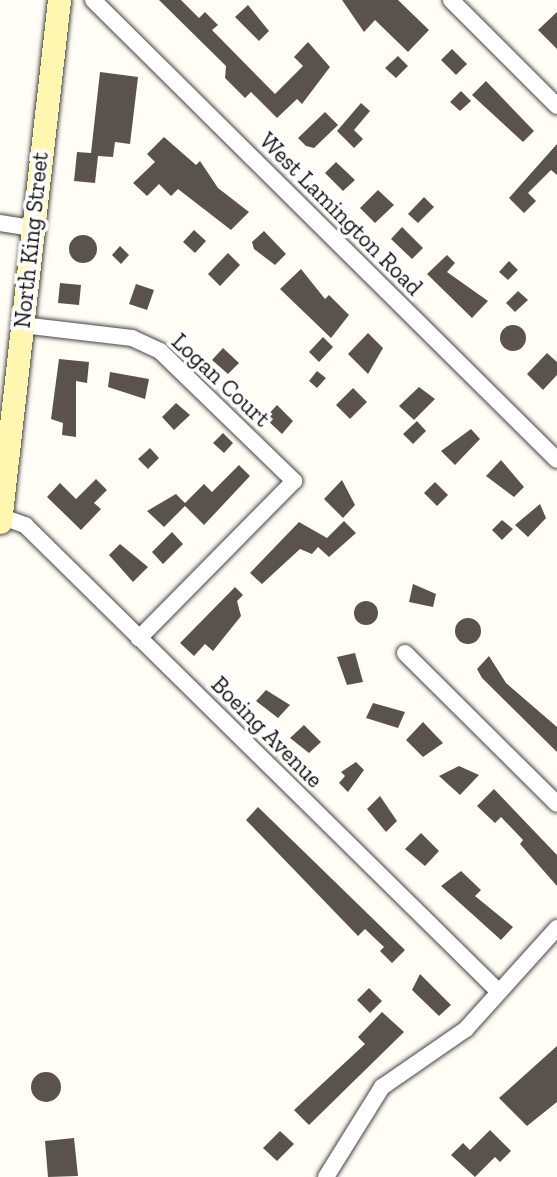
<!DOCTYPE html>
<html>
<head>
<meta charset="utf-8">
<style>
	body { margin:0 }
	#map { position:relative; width:557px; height:1177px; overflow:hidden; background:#fffdf5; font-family:"Zilla Slab",serif }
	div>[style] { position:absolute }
	.building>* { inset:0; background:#5a524d }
	.round { border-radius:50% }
	.roads { filter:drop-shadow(0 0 2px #444) drop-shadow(0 0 2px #444) }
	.minor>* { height:16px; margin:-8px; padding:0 8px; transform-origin:8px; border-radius:8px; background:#fff }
	.secondary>* { height:23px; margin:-11.5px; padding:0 11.5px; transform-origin:11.5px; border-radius:11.5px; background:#fff6b0 }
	span { translate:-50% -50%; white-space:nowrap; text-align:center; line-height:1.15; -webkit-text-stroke:7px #fff; paint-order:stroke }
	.street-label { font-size:23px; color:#111 }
</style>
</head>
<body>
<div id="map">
	<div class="building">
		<i style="clip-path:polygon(159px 0,181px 0,199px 18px,205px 12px,218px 25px,212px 30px,275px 94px,303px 66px,294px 57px,308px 42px,330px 67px,302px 104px,297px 99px,277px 118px,251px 92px,245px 98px,225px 78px,226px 66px)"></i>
		<i style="clip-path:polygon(342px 0,398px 0,429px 30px,408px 52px,375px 20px,364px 32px)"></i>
		<i style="clip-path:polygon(248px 5px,269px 31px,259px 41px,235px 17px)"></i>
		<i style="clip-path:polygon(557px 12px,557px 49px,538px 30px)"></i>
		<i style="clip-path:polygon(452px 49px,467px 64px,456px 75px,441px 60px)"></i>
		<i style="clip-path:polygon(398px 56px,408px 66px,396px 78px,385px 68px)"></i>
		<i style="clip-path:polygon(100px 72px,138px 77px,130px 144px,115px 142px,113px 157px,98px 156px,95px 183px,74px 181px,77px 152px,91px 153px)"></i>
		<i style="clip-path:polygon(486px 81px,534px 131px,523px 142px,472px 95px)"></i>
		<i style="clip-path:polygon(461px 91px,471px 101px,460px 111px,450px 102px)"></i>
		<i style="clip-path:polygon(361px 103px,370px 111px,354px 130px,363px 139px,354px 148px,337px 131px)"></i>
		<i style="clip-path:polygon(325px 112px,338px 125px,314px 148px,306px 146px,298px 138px)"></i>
		<i style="clip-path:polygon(164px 137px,196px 165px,200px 161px,218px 188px,249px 212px,231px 230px,178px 189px,171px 196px,159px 184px,147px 196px,133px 183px,155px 162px,147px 154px)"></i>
		<i style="clip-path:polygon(557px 144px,557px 175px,551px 170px,528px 193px,536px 201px,524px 213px,509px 198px)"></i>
		<i style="clip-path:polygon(336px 162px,355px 180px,343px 191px,325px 173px)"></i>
		<i style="clip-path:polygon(378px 190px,394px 205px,375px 223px,360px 208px)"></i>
		<i style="clip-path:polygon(424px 197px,434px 207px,418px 223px,408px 214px)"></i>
		<i style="clip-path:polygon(402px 227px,423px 248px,412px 259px,391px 239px)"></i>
		<i style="clip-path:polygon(194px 230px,206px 241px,195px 253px,183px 242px)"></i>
		<i style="clip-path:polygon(264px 231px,286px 254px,275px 265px,254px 249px,252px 242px)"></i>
		<i class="round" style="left:69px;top:235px;width:28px;height:28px"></i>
		<i style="clip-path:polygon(120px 246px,129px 255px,121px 264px,112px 255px)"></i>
		<i style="clip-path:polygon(228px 253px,240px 265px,220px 286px,208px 274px)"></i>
		<i style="clip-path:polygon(447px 255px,455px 263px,447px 272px,488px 301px,472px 318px,427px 274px)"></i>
		<i style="clip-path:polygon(509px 261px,518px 270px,508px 280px,499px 272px)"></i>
		<i style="clip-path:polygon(301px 269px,325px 299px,329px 295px,349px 315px,331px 338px,280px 289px)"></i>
		<i style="clip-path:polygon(60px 283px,81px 285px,79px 305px,58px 303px)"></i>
		<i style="clip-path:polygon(136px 284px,154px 290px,147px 310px,129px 304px)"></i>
		<i style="clip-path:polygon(518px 291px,528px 300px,515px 312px,506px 303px)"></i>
		<i class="round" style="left:500px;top:325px;width:26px;height:26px"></i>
		<i style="clip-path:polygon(368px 333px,383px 348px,368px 374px,348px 354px)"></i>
		<i style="clip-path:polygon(323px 337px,333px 347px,319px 362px,309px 352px)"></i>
		<i style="clip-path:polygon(223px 348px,239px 363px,228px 374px,212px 360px)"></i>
		<i style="clip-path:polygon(547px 353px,557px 362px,557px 375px,543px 390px,527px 374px)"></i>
		<i style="clip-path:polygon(59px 359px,89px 362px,87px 383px,76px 381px,76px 437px,62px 435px,63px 423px,51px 419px)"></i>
		<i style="clip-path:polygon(317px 371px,326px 378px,317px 388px,309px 381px)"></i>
		<i style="clip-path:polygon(110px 372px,149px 379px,145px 399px,108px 387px)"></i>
		<i style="clip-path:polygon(419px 387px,435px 399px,414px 420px,399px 406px)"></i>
		<i style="clip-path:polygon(353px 388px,367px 402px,350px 419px,336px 405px)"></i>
		<i style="clip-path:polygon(176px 403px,190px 415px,174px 430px,162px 417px)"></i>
		<i style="clip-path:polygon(277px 405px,293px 421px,282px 434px,265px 418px)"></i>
		<i style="clip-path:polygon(417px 421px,426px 431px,413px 444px,403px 434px)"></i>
		<i style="clip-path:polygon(471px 429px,480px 439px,455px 465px,441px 451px)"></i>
		<i style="clip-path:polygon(223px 433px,233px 443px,224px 453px,213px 443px)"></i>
		<i style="clip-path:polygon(150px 448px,159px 458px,148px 469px,138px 459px)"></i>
		<i style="clip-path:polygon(501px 460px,524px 487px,514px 497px,486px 476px)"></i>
		<i style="clip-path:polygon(239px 465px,250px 476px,204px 525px,185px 506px,164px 527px,147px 511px,176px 494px,185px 503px,204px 484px,212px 492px)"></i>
		<i style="clip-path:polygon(96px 479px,107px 490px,94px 503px,101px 509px,81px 530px,47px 497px,60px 483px,76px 499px)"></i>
		<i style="clip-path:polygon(342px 480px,355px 505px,343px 518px,324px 499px)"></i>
		<i style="clip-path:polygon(435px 482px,448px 495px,437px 506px,424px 493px)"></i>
		<i style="clip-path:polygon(540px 504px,546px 518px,528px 537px,515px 525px)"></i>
		<i style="clip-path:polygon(502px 520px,513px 529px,502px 540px,492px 530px)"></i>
		<i style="clip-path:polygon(344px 521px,356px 533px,329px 557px,318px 547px,312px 554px,300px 549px,262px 584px,250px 573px,299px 522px,327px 538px)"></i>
		<i style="clip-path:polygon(172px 532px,183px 544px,163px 564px,152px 552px)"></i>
		<i style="clip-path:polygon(120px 544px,148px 567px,133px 582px,109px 555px)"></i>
		<i style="clip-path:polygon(413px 584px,436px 594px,433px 607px,409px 602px)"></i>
		<i style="clip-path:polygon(235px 587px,243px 595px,237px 601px,241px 616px,213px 651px,205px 644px,194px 656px,180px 643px)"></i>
		<i class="round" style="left:354px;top:601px;width:24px;height:24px"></i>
		<i class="round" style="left:455px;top:618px;width:26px;height:26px"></i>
		<i style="clip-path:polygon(355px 653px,363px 682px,347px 685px,337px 657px)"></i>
		<i style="clip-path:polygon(489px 656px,506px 683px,557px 727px,557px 752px,482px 678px,477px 669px)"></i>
		<i style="clip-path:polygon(266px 690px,290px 705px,278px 718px,256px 701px)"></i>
		<i style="clip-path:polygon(373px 703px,405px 712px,398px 728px,366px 718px)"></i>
		<i style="clip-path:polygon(423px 722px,443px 743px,423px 757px,406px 740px)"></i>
		<i style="clip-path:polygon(304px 725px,321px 742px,309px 753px,290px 738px)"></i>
		<i style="clip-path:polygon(356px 762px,364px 770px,348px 792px,339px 783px,345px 776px,341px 772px)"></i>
		<i style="clip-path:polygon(459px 766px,479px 775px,460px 795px,439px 776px)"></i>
		<i style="clip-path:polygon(494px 789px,557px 855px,557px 886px,520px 844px,523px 840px,501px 817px,495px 823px,477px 806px)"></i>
		<i style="clip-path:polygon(380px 796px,397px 821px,386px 832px,367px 809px)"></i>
		<i style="clip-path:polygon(258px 807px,405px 950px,392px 963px,380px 951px,384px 947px,365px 929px,358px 936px,246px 820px)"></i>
		<i style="clip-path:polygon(421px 833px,439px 851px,425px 866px,405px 849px)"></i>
		<i style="clip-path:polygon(461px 871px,481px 890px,475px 896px,513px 927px,501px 940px,441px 886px)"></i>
		<i style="clip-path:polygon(420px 974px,451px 1005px,439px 1016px,412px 990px)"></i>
		<i style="clip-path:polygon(369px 988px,382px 1001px,370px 1013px,357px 1000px)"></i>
		<i style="clip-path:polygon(382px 1012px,404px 1032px,309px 1125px,294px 1110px,365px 1044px,358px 1037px)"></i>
		<i style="clip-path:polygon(557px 1046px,557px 1102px,527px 1126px,499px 1098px)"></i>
		<i class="round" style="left:31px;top:1072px;width:30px;height:30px"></i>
		<i style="clip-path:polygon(490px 1130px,511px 1151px,500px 1162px,495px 1157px,475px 1177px,451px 1155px,463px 1143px,470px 1150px)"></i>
		<i style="clip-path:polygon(280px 1131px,294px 1144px,277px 1161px,263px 1148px)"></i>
		<i style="clip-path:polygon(74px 1138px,78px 1176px,48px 1177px,45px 1141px)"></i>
	</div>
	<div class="roads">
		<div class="minor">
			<i style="left:93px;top:0;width:653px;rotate:44.75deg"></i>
			<i style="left:451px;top:0;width:150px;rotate:45deg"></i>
			<i style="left:0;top:223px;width:33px;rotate:9deg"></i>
			<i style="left:22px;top:325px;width:111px;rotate:6.7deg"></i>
			<i style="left:132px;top:338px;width:31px;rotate:25deg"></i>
			<i style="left:160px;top:351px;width:187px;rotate:44.1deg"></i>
			<i style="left:294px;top:481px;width:221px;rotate:134.6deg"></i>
			<i style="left:0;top:516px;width:27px;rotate:20deg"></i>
			<i style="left:25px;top:525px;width:661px;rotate:44.57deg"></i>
			<i style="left:405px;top:653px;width:214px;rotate:44.8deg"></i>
			<i style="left:326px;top:1177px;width:106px;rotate:-58.1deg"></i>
			<i style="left:382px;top:1087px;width:102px;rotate:-34.6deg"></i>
			<i style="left:466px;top:1029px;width:136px;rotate:-48deg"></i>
		</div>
		<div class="secondary">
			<i style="left:0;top:522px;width:525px;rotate:-83.55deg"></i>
		</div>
	</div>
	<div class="street-label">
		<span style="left:341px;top:214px;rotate:45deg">West Lamington Road</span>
		<span style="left:31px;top:240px;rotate:-84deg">North King Street</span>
		<span style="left:221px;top:380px;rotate:43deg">Logan Court</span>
		<span style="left:267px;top:732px;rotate:45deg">Boeing Avenue</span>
	</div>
</div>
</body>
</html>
